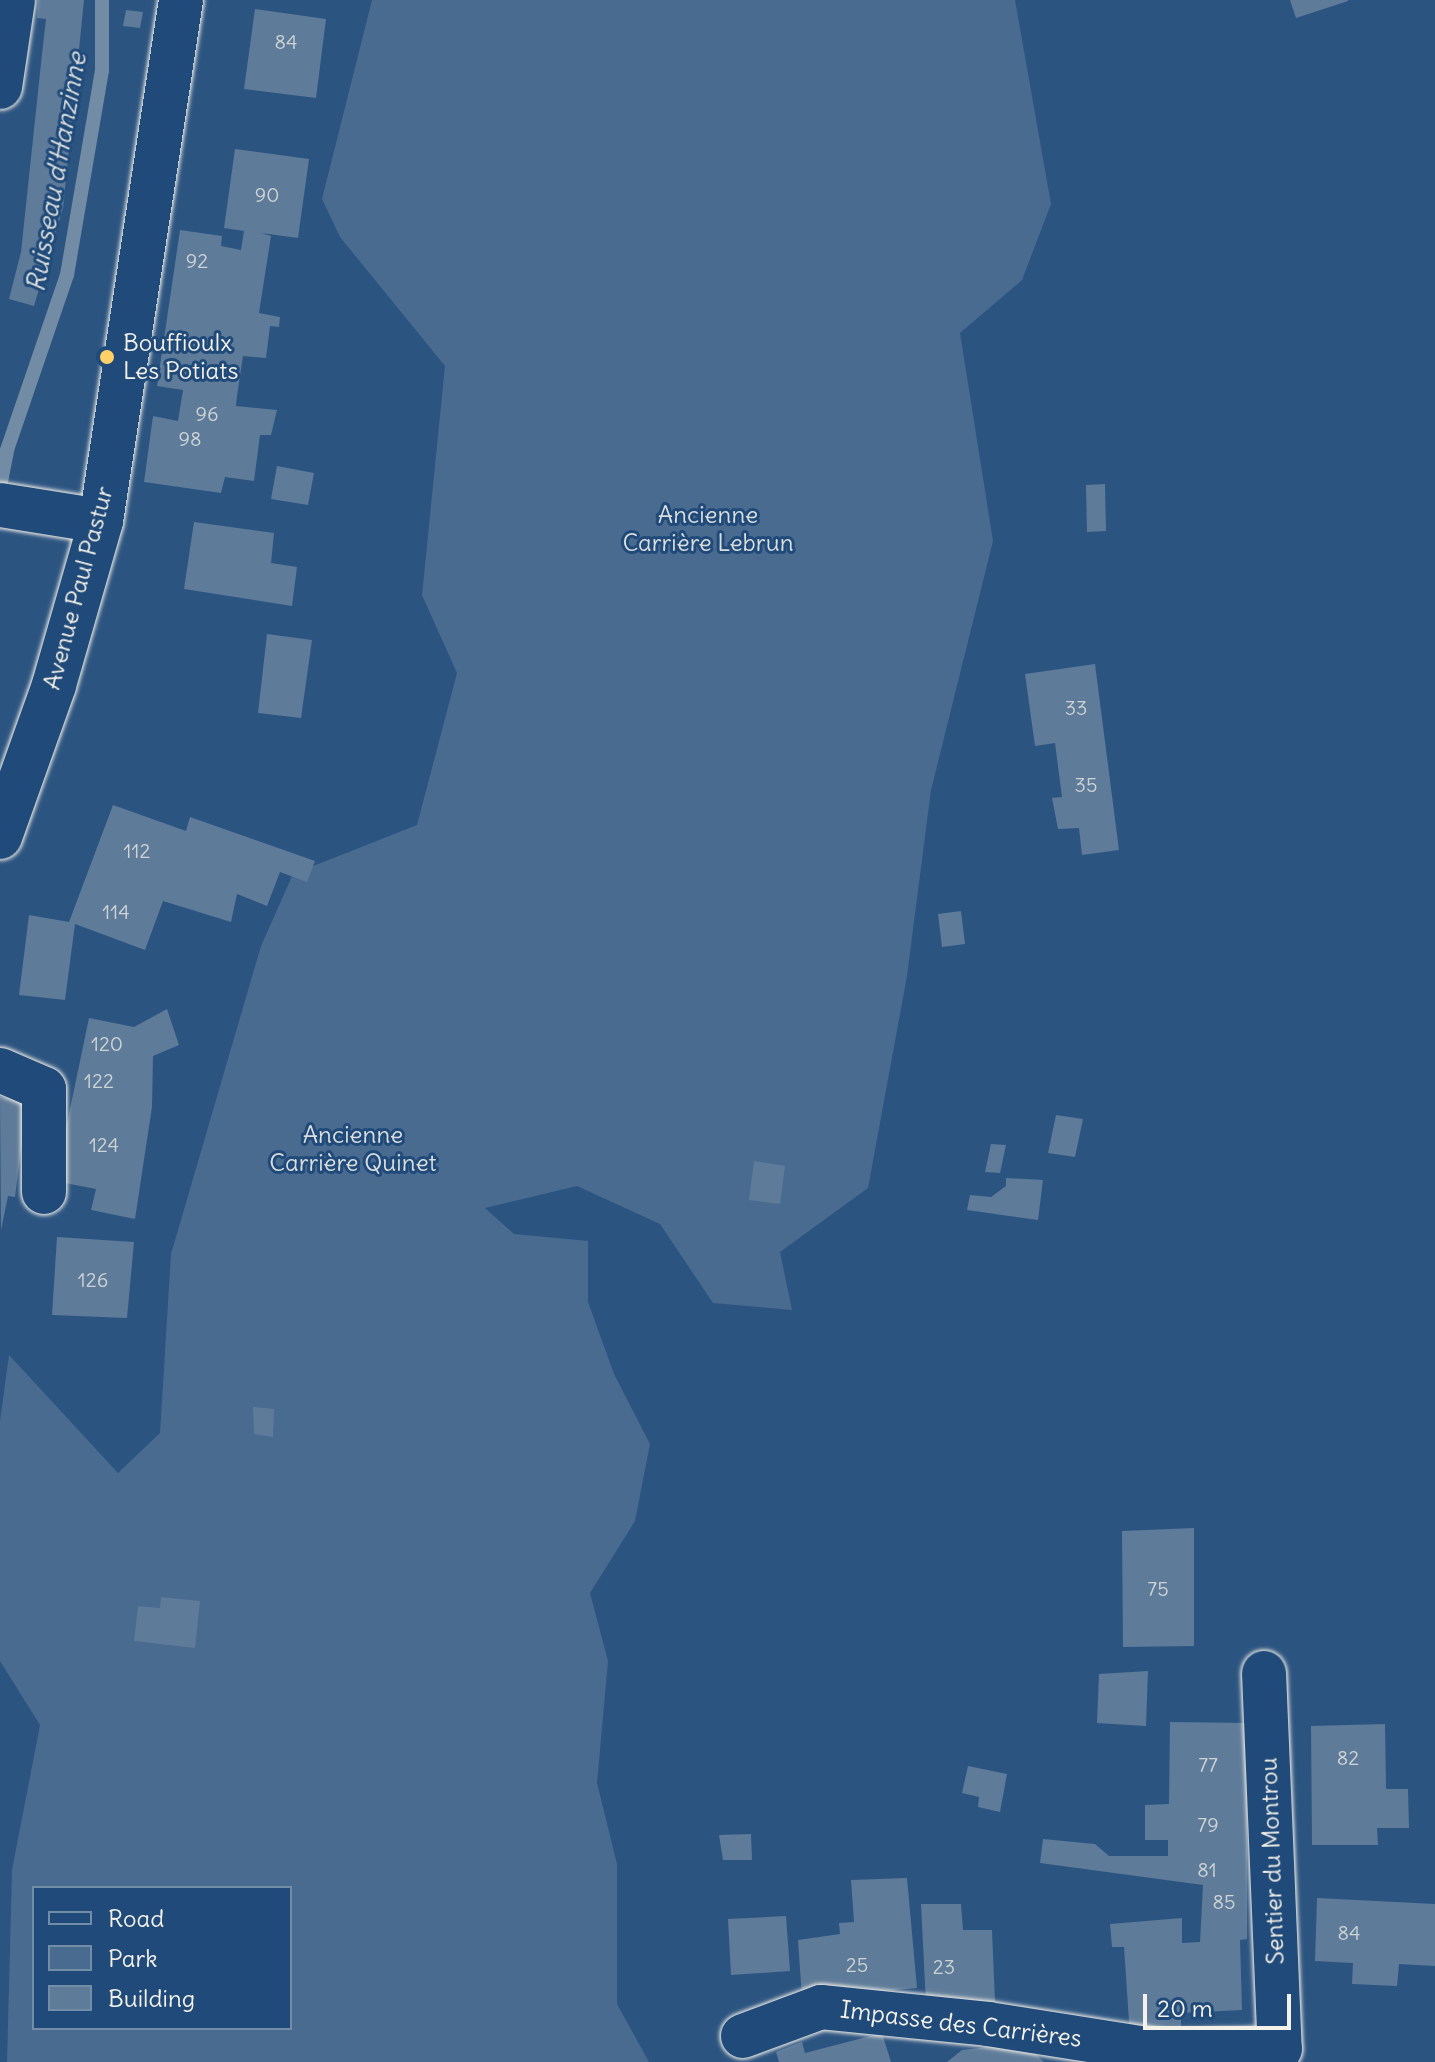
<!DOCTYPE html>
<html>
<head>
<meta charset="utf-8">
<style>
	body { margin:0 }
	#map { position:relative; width:1435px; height:2062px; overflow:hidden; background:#2c5481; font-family:Delius,sans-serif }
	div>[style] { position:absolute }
	.green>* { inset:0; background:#496b90 }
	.stream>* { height:14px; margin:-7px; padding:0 7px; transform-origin:7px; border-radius:7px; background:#738ca6 }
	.building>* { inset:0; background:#5e7b9a }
	.roads { filter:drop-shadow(0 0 2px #f4f1e8) drop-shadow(0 0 2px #f4f1e8) }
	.minor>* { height:44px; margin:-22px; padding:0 22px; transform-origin:22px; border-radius:22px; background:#1f4a7a }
	.secondary>* { height:44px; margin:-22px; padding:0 22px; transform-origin:22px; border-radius:22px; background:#1f4a7a }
	.dots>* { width:22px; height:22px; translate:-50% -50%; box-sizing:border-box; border:4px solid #1f4a7a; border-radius:50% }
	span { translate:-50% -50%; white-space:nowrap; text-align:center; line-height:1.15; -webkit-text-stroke:6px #1f4a7a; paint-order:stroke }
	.number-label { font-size:20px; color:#ced4d4 }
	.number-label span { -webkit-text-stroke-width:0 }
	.poi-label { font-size:24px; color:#f4f1e8 }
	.left { translate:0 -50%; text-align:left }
	.park-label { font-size:24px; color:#dadddb }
	.street-label { font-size:24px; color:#f4f1e8 }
	.water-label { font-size:26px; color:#dadddb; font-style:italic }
	.legend { position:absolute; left:32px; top:1886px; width:260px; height:144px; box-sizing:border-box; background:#1f4a7a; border:2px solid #748da6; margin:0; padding:10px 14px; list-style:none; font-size:24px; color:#f4f1e8 }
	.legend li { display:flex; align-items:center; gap:16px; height:40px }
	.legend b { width:40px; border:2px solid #748da6 }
	.scale { position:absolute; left:1143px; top:1994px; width:148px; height:36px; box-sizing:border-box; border:4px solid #f4f1e8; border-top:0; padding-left:10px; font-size:24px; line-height:28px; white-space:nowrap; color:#f4f1e8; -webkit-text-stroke:6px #1f4a7a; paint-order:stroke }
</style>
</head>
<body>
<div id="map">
	<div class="green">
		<i style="clip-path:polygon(evenodd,372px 0,1015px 0,1051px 204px,1022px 280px,960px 333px,993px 541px,931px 790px,907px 976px,868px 1188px,780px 1252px,792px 1310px,713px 1303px,660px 1224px,577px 1186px,485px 1208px,514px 1234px,588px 1241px,588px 1302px,614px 1374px,650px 1444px,635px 1521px,590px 1593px,608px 1661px,597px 1783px,617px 1864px,617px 2004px,649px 2062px,7px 2062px,12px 1870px,40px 1725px,0 1661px,0 1421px,9px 1355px,118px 1473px,160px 1433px,171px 1254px,261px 946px,293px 874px,417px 825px,457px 673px,422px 595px,445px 366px,340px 237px,322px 199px,372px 0,34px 1888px,290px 1888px,290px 2028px,34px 2028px,34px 1888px)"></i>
	</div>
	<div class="stream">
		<i style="left:0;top:487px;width:38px;rotate:-79deg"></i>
		<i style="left:7px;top:450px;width:185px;rotate:-71.1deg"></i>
		<i style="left:67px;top:275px;width:208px;rotate:-80.3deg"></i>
		<i style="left:102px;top:70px;width:70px;rotate:-90deg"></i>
	</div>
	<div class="building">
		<i style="clip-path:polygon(38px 0,84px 0,63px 208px,34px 306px,9px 299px,21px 252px,42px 54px,46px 19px,37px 18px)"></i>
		<i style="clip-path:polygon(1290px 0,1348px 0,1348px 1px,1296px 18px)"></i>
		<i style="clip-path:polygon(255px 9px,326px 19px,316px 98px,244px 89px)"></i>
		<i style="clip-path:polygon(126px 10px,143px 12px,140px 28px,123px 26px)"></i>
		<i style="clip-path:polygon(235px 149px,309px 159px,298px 238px,261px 233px,271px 236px,259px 313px,280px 317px,279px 327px,270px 326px,266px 358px,243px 356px,237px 396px,236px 406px,277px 410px,271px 435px,260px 435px,254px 481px,225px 477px,221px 493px,144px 482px,153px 416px,178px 421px,183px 390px,157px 386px,180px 230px,222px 236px,221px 246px,241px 250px,244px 231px,224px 228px)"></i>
		<i style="clip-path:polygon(277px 466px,314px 473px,308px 505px,271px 499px)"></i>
		<i style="clip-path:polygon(1105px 484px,1106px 531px,1087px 532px,1086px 485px)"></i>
		<i style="clip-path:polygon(194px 522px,274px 533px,271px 563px,297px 567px,292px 606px,184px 589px)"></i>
		<i style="clip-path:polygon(267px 634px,312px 640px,301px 718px,258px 713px)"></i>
		<i style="clip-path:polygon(1095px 664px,1119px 850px,1082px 855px,1079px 828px,1058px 829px,1052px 798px,1062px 797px,1055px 743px,1035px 746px,1025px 674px)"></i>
		<i style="clip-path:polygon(113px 805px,186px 831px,190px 817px,315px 861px,307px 882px,280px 872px,267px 906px,237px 894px,231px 922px,163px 901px,145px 950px,75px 924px,65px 1000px,19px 995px,29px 915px,69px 922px)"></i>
		<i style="clip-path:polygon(961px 911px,965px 944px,942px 947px,938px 914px)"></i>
		<i style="clip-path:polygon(167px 1009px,179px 1045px,153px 1056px,152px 1107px,135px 1219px,91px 1210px,96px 1189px,55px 1181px,89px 1018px,134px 1027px)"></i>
		<i style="clip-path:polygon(0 1097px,27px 1102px,15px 1197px,8px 1196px,1px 1230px)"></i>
		<i style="clip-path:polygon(1056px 1115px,1083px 1119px,1075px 1157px,1048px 1153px)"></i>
		<i style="clip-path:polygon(991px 1144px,1006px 1145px,1000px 1173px,985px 1172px)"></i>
		<i style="clip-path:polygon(754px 1161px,785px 1166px,780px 1204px,749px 1200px)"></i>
		<i style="clip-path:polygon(1006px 1178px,1043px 1180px,1038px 1220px,967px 1210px,970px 1195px,991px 1197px,1006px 1186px)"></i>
		<i style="clip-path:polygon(57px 1237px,134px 1242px,127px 1318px,52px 1315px)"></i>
		<i style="clip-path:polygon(253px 1407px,274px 1409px,273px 1437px,254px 1434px)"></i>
		<i style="clip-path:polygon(1194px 1528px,1194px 1646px,1123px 1647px,1122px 1531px)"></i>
		<i style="clip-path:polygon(161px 1597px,200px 1601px,195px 1648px,134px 1641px,138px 1606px,160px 1608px)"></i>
		<i style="clip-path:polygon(1148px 1671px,1146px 1726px,1097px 1723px,1099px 1674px)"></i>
		<i style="clip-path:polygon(1170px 1722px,1247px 1723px,1247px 1939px,1240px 1940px,1242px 2010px,1181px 2013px,1181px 2036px,1130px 2036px,1124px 1947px,1112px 1947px,1110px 1924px,1182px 1918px,1182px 1943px,1200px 1942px,1203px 1885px,1040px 1863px,1043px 1839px,1095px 1844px,1109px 1856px,1168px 1856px,1168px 1840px,1145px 1840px,1145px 1805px,1169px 1804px)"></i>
		<i style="clip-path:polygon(1385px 1724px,1386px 1789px,1408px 1789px,1409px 1828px,1377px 1828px,1378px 1845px,1312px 1845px,1311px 1726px)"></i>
		<i style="clip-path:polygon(968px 1766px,1007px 1774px,1000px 1812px,978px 1807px,979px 1797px,962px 1793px)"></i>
		<i style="clip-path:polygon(751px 1834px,752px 1860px,723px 1860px,719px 1835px)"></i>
		<i style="clip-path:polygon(907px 1878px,917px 1988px,802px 1998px,798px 1940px,840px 1934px,839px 1923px,854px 1922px,851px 1880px)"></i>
		<i style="clip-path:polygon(1317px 1898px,1435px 1904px,1435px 1966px,1399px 1964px,1397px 1986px,1352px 1984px,1353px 1963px,1315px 1961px)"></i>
		<i style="clip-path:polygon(921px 1904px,961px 1904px,963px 1930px,992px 1930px,995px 2002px,926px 2004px)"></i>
		<i style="clip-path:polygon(786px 1916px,790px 1971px,731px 1975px,728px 1919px)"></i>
		<i style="clip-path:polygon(882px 2033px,891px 2062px,779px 2062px,776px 2052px,802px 2042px,805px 2053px)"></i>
		<i style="clip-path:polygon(1024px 2043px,1044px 2062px,947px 2062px,962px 2050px)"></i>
	</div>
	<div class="roads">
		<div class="minor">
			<i style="left:0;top:87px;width:88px;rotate:-81.5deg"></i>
			<i style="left:0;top:505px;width:102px;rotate:9deg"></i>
			<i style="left:0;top:1070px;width:48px;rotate:23.4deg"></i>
			<i style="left:44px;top:1089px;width:103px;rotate:90deg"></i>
			<i style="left:1264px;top:1673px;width:376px;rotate:87.6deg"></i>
			<i style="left:743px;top:2036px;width:83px;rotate:-20.4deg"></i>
			<i style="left:821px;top:2007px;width:168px;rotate:5.8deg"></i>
			<i style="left:988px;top:2024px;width:178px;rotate:9deg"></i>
			<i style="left:1164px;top:2052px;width:116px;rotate:-1.5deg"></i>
		</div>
		<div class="secondary">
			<i style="left:0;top:837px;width:161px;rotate:-70.4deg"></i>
			<i style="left:54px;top:685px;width:171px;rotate:-74deg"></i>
			<i style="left:101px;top:521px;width:527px;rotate:-81.27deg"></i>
		</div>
	</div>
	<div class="dots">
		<i style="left:107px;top:357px;background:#ffd166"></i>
	</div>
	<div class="number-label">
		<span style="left:286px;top:41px">84</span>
		<span style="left:267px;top:194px">90</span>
		<span style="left:197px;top:260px">92</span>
		<span style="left:207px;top:413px">96</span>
		<span style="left:190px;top:438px">98</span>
		<span style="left:1076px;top:707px">33</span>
		<span style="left:1086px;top:784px">35</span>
		<span style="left:137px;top:850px">112</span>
		<span style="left:116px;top:911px">114</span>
		<span style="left:107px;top:1043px">120</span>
		<span style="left:99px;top:1080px">122</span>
		<span style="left:104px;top:1144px">124</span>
		<span style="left:93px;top:1279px">126</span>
		<span style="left:1158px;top:1588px">75</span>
		<span style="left:1348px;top:1757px">82</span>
		<span style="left:1208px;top:1764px">77</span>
		<span style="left:1208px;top:1824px">79</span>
		<span style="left:1207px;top:1869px">81</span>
		<span style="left:1224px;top:1901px">85</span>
		<span style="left:1349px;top:1932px">84</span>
		<span style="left:857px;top:1964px">25</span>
		<span style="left:944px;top:1966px">23</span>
	</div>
	<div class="poi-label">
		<span class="left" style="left:123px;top:357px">Bouffioulx<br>Les Potiats</span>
	</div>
	<div class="park-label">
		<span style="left:708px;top:529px">Ancienne<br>Carrière Lebrun</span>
		<span style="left:353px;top:1149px">Ancienne<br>Carrière Quinet</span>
	</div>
	<div class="street-label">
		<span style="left:78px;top:588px;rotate:-75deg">Avenue Paul Pastur</span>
		<span style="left:1272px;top:1861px;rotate:-92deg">Sentier du Montrou</span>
		<span style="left:961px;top:2024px;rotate:7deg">Impasse des Carrières</span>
	</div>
	<div class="water-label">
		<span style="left:56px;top:172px;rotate:-80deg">Ruisseau d'Hanzinne</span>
	</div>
	<ul class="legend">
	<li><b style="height:10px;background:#1f4a7a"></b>Road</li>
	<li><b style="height:22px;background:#496b90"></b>Park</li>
	<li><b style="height:22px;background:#5e7b9a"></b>Building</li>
	</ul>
	<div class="scale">20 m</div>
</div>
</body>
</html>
